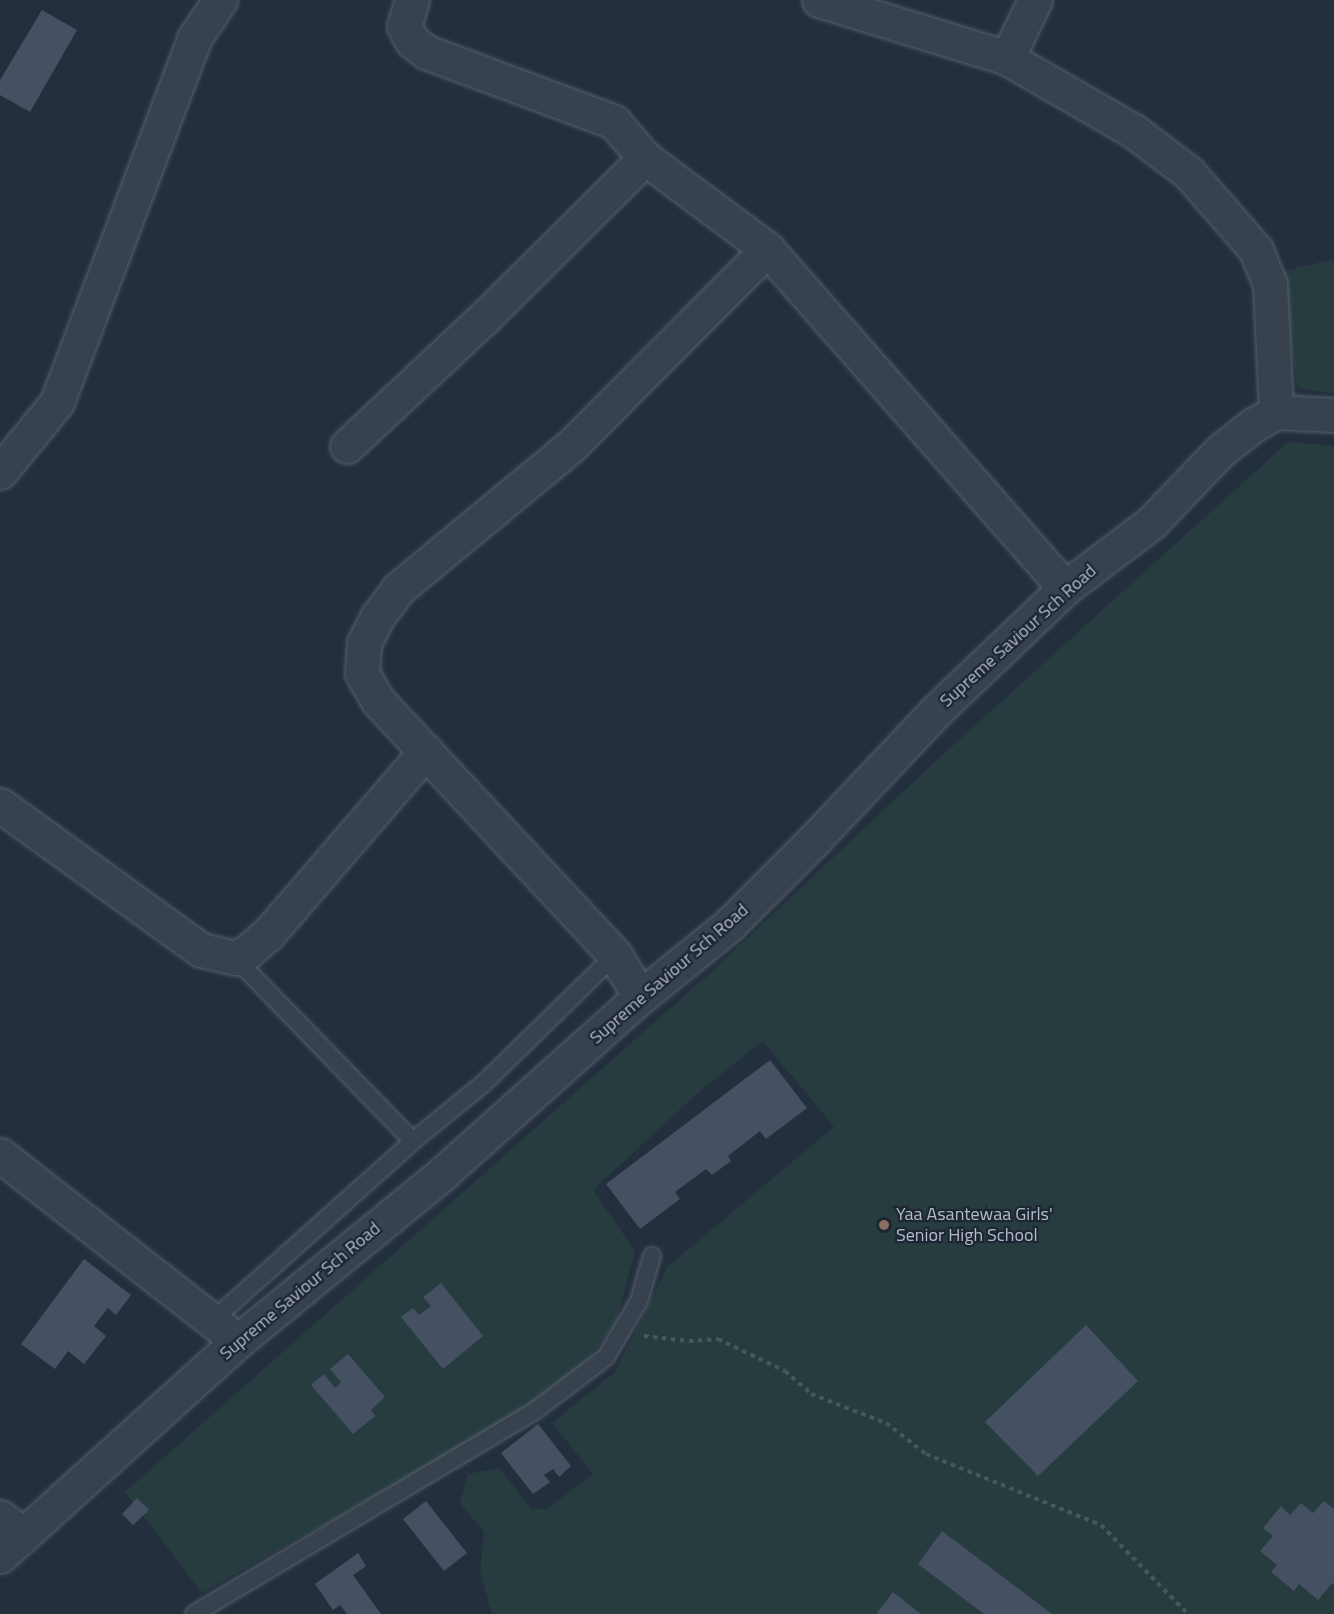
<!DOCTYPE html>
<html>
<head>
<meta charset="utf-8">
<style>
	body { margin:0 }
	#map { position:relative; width:1334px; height:1614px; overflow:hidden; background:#242f3e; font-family:"Titillium Web",sans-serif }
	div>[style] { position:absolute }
	.green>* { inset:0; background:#263c3f }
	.building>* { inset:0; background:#455162 }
	.path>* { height:4px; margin-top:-2px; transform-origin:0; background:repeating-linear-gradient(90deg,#44595c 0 4.5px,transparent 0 9px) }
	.roads { filter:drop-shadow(0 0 2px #565f6c) drop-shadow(0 0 2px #565f6c) }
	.lane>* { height:16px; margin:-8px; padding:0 8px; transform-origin:8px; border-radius:8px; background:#38414e }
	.street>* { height:33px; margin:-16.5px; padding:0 16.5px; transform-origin:16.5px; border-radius:16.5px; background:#38414e }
	.dots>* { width:16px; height:16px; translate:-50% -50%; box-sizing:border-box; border:3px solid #1d2633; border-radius:50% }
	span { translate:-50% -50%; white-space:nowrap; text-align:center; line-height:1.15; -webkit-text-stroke:4.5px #1d2633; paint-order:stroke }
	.street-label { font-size:18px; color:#b4bcc9 }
	.poi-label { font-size:18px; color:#b4bcc9 }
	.left { translate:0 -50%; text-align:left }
</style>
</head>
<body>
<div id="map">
	<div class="green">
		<i style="clip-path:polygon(1334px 259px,1334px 393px,1298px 389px,1279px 272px)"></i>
		<i style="clip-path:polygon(1288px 442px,1334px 446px,1334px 1614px,492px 1614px,480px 1572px,484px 1532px,460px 1503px,468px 1474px,499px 1468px,531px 1508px,546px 1509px,593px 1474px,552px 1423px,615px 1372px,667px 1267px,834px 1127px,763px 1041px,700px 1091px,593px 1190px,635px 1251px,616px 1324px,578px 1372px,498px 1427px,202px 1593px,125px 1492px,709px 974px,939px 758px)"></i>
	</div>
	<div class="building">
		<i style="clip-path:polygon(42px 10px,77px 30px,30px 112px,0 95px,0 80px)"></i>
		<i style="clip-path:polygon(770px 1060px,807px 1108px,766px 1139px,760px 1131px,728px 1156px,731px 1161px,712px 1175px,706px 1169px,675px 1192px,680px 1199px,640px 1229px,606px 1184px)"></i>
		<i style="clip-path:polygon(84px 1259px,131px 1295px,116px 1315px,108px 1308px,94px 1326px,106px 1336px,84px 1364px,68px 1351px,55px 1369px,21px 1344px)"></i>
		<i style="clip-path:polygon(441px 1283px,483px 1336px,443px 1369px,401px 1317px,413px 1308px,419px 1315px,431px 1306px,423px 1297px)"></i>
		<i style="clip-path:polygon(1086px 1325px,1138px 1381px,1038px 1476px,985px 1422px)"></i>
		<i style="clip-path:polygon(348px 1354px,385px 1397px,371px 1410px,375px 1416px,353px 1434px,311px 1385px,324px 1374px,335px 1388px,341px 1382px,330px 1369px)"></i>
		<i style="clip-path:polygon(538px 1424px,571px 1466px,559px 1477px,553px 1469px,544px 1475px,550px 1482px,533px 1494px,501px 1453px)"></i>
		<i style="clip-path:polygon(137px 1498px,149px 1510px,133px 1525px,122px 1514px)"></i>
		<i style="clip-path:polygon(426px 1501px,467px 1553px,444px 1571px,403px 1519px)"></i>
		<i style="clip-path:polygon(1324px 1501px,1334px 1509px,1334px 1585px,1332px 1583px,1318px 1600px,1299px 1584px,1294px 1591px,1271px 1572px,1277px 1565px,1260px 1551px,1273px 1536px,1263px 1528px,1281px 1506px,1290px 1515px,1301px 1503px,1313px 1513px)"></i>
		<i style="clip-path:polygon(942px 1531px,1052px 1614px,984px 1614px,918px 1564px)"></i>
		<i style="clip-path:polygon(358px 1553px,366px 1566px,353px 1575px,381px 1614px,347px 1614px,340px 1605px,333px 1610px,315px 1584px)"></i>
		<i style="clip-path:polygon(893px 1592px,921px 1614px,876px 1614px)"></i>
	</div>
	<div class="path">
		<i style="left:644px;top:1336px;width:45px;rotate:6.3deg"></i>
		<i style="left:689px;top:1341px;width:29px;rotate:-4deg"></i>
		<i style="left:718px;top:1339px;width:74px;rotate:25.5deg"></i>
		<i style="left:785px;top:1371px;width:35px;rotate:41deg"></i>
		<i style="left:811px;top:1394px;width:80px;rotate:21.1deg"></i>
		<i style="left:886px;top:1423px;width:51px;rotate:37.8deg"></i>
		<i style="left:926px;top:1454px;width:189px;rotate:22.1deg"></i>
		<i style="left:1101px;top:1525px;width:124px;rotate:45.7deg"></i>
	</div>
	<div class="roads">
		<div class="lane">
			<i style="left:235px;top:958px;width:255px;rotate:45.8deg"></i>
			<i style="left:212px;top:1321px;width:270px;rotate:-41.8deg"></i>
			<i style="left:413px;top:1141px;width:90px;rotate:-39.2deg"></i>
			<i style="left:483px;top:1084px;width:185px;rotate:-44.3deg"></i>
			<i style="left:194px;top:1614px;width:398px;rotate:-30.8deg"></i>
			<i style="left:536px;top:1410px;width:88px;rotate:-37.1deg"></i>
			<i style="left:606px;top:1357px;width:65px;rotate:-59.5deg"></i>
			<i style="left:639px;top:1301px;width:47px;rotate:-73.9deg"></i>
		</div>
		<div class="street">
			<i style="left:412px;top:0;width:27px;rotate:107deg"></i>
			<i style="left:404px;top:26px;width:17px;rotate:62deg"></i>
			<i style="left:412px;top:41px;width:18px;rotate:38deg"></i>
			<i style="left:426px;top:52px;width:201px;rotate:20.4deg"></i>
			<i style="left:614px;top:122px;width:48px;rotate:49.3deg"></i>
			<i style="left:645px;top:158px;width:152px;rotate:36.7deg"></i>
			<i style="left:767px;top:249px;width:451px;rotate:48.7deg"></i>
			<i style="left:819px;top:0;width:197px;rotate:17.1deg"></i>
			<i style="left:1007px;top:58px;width:148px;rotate:30deg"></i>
			<i style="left:1135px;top:132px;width:68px;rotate:37.2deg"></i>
			<i style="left:1189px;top:173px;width:102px;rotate:49deg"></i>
			<i style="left:1256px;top:250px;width:37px;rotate:68deg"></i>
			<i style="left:1270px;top:284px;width:128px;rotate:87.3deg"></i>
			<i style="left:1007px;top:58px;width:64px;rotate:-64.2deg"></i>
			<i style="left:347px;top:446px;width:189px;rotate:-43.1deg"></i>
			<i style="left:485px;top:317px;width:226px;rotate:-44.8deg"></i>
			<i style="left:0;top:472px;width:90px;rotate:-50.8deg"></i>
			<i style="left:57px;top:402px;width:390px;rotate:-69.3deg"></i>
			<i style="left:195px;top:37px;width:45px;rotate:-56deg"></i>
			<i style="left:0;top:805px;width:248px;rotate:35.8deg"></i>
			<i style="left:201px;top:950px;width:35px;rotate:13deg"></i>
			<i style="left:235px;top:958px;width:13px;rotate:-27deg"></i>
			<i style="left:247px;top:952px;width:29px;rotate:-41deg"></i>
			<i style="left:269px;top:933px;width:240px;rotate:-49.2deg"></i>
			<i style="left:640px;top:997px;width:49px;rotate:-120.8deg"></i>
			<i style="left:615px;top:955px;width:347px;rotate:-133deg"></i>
			<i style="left:378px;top:701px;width:32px;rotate:-120deg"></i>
			<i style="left:362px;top:673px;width:30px;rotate:-86deg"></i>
			<i style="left:364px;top:643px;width:30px;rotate:-63deg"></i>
			<i style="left:378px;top:616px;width:34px;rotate:-53deg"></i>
			<i style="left:398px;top:589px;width:224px;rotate:-39.6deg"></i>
			<i style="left:571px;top:446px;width:278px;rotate:-45.1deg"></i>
			<i style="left:0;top:1155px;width:302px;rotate:38deg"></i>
			<i style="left:0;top:1517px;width:30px;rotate:37deg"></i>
			<i style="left:0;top:1556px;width:321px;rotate:-42.1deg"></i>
			<i style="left:238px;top:1341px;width:265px;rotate:-39.3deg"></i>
			<i style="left:443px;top:1173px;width:264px;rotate:-41.8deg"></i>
			<i style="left:640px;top:997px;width:116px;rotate:-39deg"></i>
			<i style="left:730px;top:924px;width:119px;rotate:-45deg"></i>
			<i style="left:814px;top:840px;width:180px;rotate:-46.6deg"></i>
			<i style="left:938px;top:709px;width:175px;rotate:-43.6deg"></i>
			<i style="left:1065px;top:588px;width:108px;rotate:-37.1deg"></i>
			<i style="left:1151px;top:523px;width:100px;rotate:-46.2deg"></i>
			<i style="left:1220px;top:451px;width:42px;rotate:-38.2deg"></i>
			<i style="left:1253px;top:425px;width:26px;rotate:-29deg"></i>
			<i style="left:1276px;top:412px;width:58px;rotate:3deg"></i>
		</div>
	</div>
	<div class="dots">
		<i style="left:884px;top:1225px;background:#8d6e63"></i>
	</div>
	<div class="street-label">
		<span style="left:1018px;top:636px;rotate:-42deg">Supreme Saviour Sch Road</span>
		<span style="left:669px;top:974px;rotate:-41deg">Supreme Saviour Sch Road</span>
		<span style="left:300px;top:1291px;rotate:-40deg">Supreme Saviour Sch Road</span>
	</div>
	<div class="poi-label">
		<span class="left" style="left:896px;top:1225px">Yaa Asantewaa Girls'<br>Senior High School</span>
	</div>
</div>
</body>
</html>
